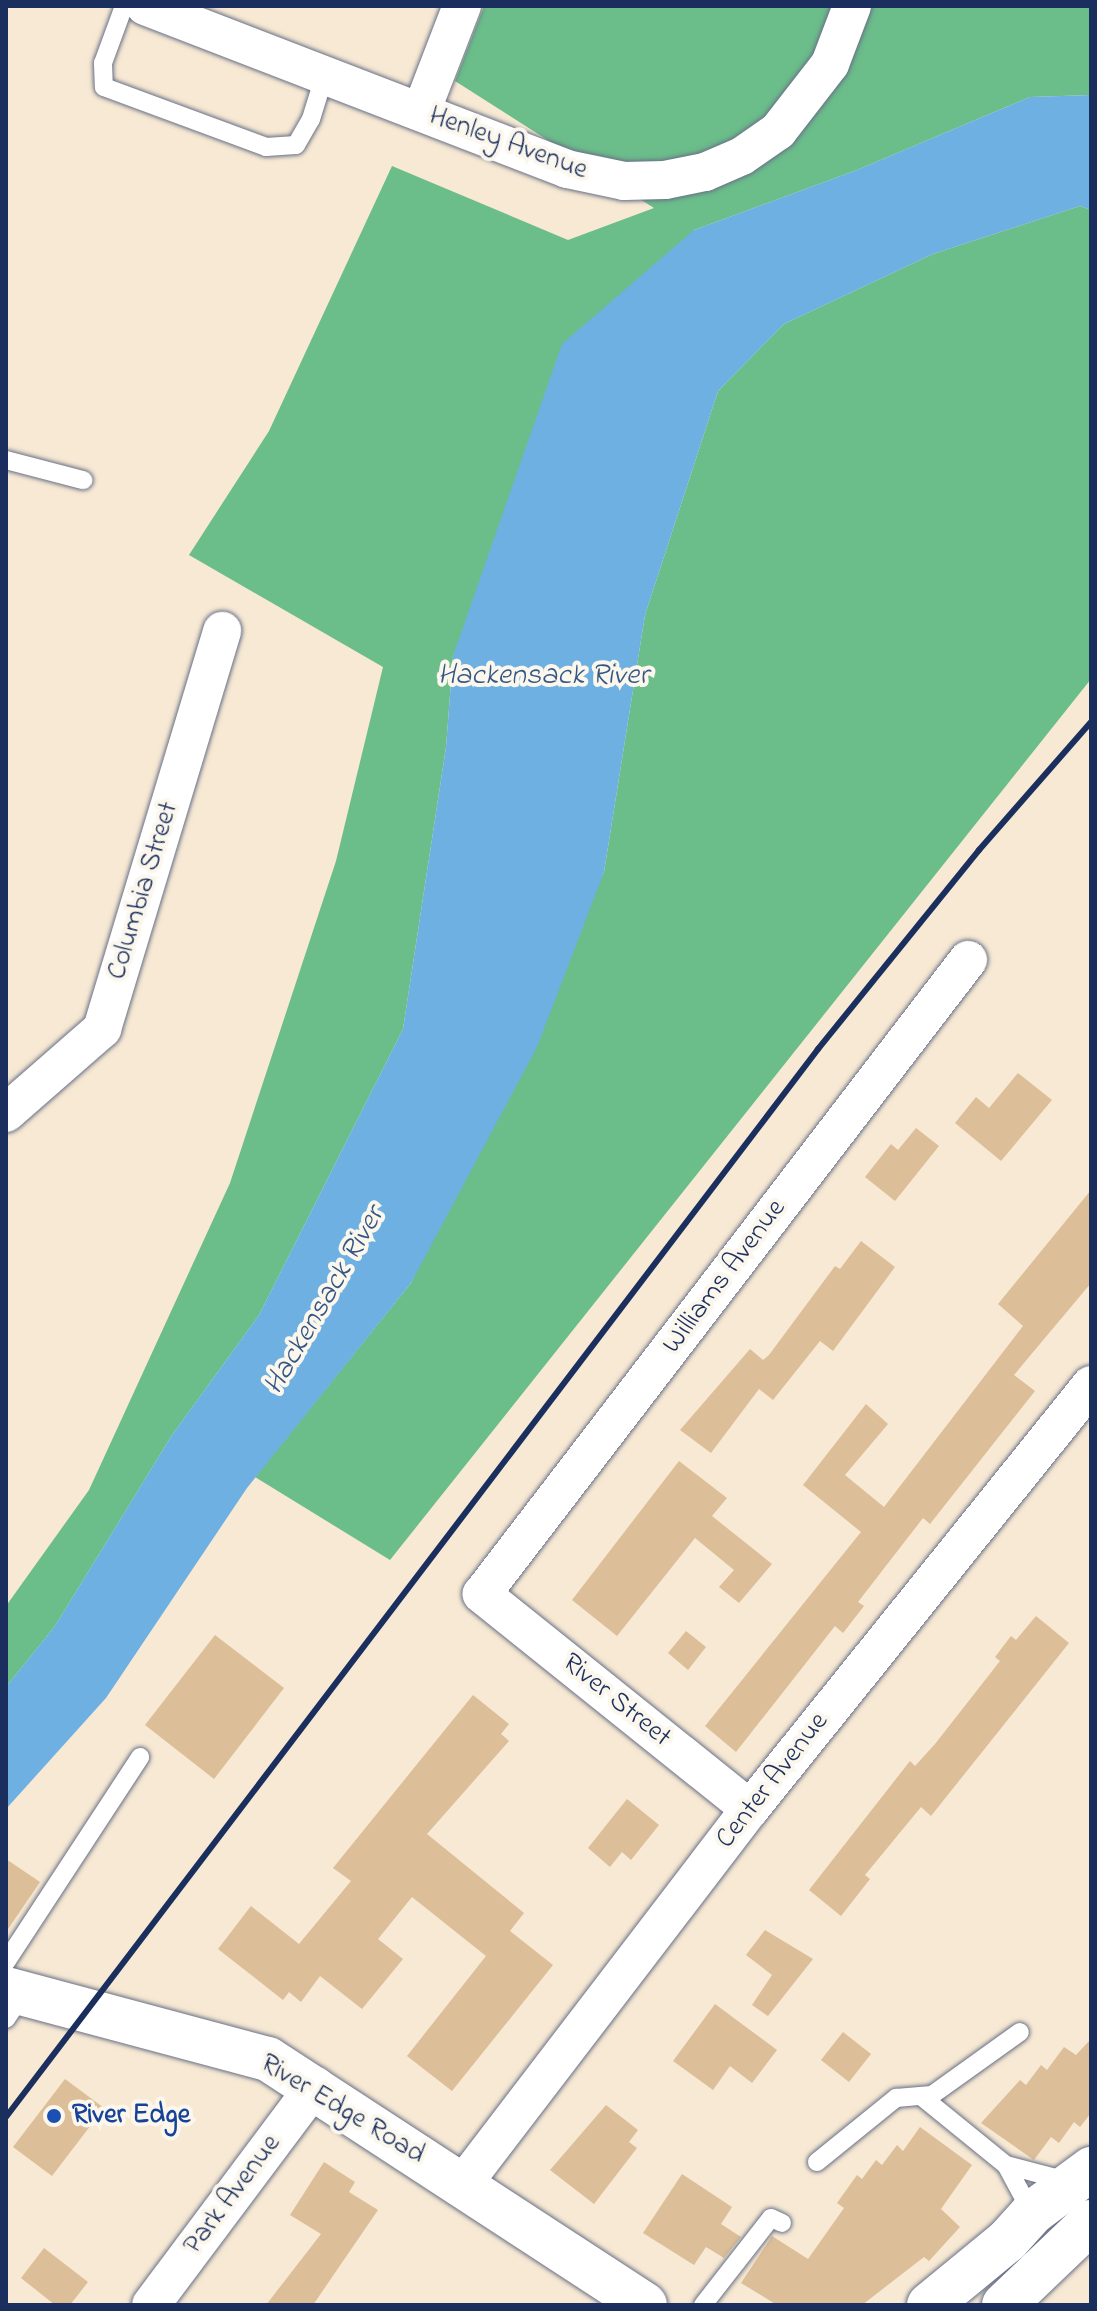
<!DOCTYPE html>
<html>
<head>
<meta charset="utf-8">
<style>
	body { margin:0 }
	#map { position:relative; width:1097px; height:2311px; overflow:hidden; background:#f7e9d3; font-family:"Indie Flower",sans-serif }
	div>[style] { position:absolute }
	.forest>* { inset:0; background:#6bbd8a }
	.water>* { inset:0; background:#6eb0e2 }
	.building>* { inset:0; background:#dcbe98 }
	.roads { filter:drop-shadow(0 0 2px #687087) drop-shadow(0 0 2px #687087) }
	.lane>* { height:18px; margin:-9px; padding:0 9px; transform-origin:9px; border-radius:9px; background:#fff }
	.street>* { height:38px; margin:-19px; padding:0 19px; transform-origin:19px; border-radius:19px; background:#fff }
	.primary>* { height:44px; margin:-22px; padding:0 22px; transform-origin:22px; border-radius:22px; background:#fff }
	.rail>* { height:6px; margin:-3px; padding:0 3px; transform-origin:3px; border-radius:3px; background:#1b2f5e }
	.dots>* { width:22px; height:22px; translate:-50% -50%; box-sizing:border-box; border:4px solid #fbf7ec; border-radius:50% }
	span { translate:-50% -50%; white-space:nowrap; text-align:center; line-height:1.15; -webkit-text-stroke:8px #fbf7ec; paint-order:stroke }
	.street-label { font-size:28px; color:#1b2f5e }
	.transit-label { font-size:28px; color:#164399; font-weight:700 }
	.left { translate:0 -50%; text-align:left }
	.water-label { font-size:30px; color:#345686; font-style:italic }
	.frame { position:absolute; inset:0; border:8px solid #1b2f5e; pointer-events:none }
</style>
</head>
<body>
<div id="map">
	<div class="forest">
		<i style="clip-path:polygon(484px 6px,1091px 6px,1091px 95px,1030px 97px,857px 170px,694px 230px,453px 656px,446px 747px,403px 1029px,259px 1315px,172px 1435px,55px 1626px,6px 1687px,6px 1606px,89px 1490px,230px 1183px,336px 861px,383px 667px,189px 555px,269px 431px,392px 166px,568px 240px,654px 208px,455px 81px)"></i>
		<i style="clip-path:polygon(1080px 206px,1091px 210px,1091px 679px,390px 1560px,255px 1477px,411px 1283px,604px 872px,645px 615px,718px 391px,784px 324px,933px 254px)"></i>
	</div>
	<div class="water">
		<i style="clip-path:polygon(1091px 95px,1091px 210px,1080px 206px,933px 254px,784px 324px,718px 391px,645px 615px,604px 872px,537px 1047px,411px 1283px,247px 1488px,106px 1698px,6px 1809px,6px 1687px,55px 1626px,172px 1435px,259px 1315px,403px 1029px,446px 747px,453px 656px,562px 344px,694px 230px,857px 170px,1030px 97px)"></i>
	</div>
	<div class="building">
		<i style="clip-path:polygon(1018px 1073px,1052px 1100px,1001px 1161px,955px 1123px,976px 1097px,989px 1108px)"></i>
		<i style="clip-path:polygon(916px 1128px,939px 1146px,895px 1201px,865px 1177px,891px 1144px,898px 1150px)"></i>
		<i style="clip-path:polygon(1091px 1190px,1091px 1283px,1014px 1375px,1035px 1391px,930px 1524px,923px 1518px,858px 1602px,864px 1606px,843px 1633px,835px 1626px,736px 1752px,705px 1726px,861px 1532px,803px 1485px,866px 1404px,888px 1424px,845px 1475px,884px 1507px,1023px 1326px,998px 1304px)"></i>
		<i style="clip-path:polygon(861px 1241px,895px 1267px,833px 1351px,820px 1341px,773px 1400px,759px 1389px,711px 1453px,680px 1430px,750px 1349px,763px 1360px,769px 1355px,835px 1266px,840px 1269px)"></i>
		<i style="clip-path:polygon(679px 1461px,727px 1498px,712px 1516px,772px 1564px,739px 1603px,719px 1587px,734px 1570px,695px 1538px,617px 1636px,572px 1600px)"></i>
		<i style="clip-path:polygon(1036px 1616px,1069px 1643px,931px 1816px,921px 1807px,865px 1875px,870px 1879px,841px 1916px,809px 1890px,910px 1761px,915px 1766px,935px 1744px,1000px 1661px,995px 1657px,1011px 1636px,1016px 1640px)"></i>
		<i style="clip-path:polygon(686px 1631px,706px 1647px,688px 1670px,668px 1653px)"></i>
		<i style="clip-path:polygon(215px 1635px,284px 1688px,214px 1779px,145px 1725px)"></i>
		<i style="clip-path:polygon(473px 1695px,509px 1724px,501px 1734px,509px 1741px,427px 1834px,524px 1913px,510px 1931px,553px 1965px,452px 2091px,407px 2056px,486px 1956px,412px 1897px,378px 1939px,403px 1959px,362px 2009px,320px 1976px,301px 2002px,289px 1992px,283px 2000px,218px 1949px,251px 1906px,299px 1944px,351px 1881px,333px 1868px)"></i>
		<i style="clip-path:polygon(627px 1799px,659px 1825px,631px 1860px,622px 1852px,610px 1867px,588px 1848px)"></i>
		<i style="clip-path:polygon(6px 1859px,40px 1882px,6px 1932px)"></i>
		<i style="clip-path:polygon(765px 1930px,813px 1959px,768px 2016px,752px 2005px,772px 1975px,746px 1955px)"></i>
		<i style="clip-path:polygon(715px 2004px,777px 2050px,752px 2083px,730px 2066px,713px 2090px,673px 2061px)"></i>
		<i style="clip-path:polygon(843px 2032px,871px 2054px,849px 2082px,821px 2060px)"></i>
		<i style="clip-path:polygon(1091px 2039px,1091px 2113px,1080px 2127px,1074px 2122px,1059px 2143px,1051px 2137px,1034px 2160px,981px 2123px,1020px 2080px,1026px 2085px,1041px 2065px,1047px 2070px,1064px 2047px,1076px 2055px)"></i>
		<i style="clip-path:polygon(65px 2079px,104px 2108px,52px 2176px,13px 2147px)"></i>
		<i style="clip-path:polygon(606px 2105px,638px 2130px,629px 2142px,637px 2148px,594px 2204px,550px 2170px)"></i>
		<i style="clip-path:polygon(920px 2127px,972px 2165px,941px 2209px,960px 2227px,929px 2261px,924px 2257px,862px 2305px,777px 2305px,741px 2283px,772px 2236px,808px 2259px,844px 2208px,837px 2203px,857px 2175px,862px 2179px,876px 2160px,882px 2165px,897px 2145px,903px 2151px)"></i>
		<i style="clip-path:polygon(324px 2162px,355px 2182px,349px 2192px,378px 2210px,313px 2305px,266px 2305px,321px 2234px,290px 2215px)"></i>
		<i style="clip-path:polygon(682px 2174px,732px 2207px,721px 2224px,741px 2237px,724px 2258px,706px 2247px,694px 2265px,643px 2233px)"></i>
		<i style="clip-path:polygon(44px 2248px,88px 2282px,70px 2305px,55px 2305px,21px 2278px)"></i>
	</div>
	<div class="roads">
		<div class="lane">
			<i style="left:124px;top:6px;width:61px;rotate:110.2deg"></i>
			<i style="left:103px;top:63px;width:24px;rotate:88deg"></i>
			<i style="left:104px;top:87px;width:173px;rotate:20.3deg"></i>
			<i style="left:266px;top:147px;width:30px;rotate:-4deg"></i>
			<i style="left:296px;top:145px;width:30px;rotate:-60deg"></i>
			<i style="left:311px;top:119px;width:44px;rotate:-72.8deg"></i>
			<i style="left:6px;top:460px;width:80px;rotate:14.6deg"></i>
			<i style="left:6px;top:1962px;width:245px;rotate:-56.8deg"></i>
			<i style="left:6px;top:2019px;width:29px;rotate:-56deg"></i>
			<i style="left:921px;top:2096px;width:109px;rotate:39.1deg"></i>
			<i style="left:1006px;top:2165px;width:63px;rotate:14.7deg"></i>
			<i style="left:817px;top:2162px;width:102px;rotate:-39deg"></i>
			<i style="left:896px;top:2098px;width:36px;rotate:-5deg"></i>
			<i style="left:932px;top:2095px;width:108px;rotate:-35.6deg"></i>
			<i style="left:1006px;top:2165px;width:55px;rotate:61.6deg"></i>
			<i style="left:703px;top:2305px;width:110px;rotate:-52deg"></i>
			<i style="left:771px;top:2218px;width:12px;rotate:24deg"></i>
		</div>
		<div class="street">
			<i style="left:145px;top:6px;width:452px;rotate:21.1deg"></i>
			<i style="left:567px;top:169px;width:58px;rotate:11.9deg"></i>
			<i style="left:624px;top:181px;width:41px;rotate:-1.4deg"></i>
			<i style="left:665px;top:180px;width:41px;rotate:-11.3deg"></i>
			<i style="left:705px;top:172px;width:40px;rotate:-23.4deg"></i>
			<i style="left:742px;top:156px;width:44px;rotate:-34.8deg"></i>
			<i style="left:778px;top:131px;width:85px;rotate:-52.2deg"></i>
			<i style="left:830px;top:64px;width:62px;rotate:-69.2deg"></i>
			<i style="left:421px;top:112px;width:114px;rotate:-68.9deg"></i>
			<i style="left:6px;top:1113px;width:128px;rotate:-41.2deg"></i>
			<i style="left:102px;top:1029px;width:416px;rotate:-73.2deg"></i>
			<i style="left:750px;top:1809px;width:344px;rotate:-141.3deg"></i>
			<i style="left:482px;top:1594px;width:799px;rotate:-52.53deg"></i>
			<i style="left:463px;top:2184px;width:472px;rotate:-52.6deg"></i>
			<i style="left:750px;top:1809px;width:544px;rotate:-51.19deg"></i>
			<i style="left:151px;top:2305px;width:274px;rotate:-53.2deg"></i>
		</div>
		<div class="primary">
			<i style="left:6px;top:1989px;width:271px;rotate:15deg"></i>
			<i style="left:268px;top:2059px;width:450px;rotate:33.1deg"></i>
			<i style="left:929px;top:2305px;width:102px;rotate:-39.4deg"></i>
			<i style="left:1008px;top:2240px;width:36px;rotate:-48deg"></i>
			<i style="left:1032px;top:2213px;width:74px;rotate:-36.7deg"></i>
			<i style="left:1004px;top:2305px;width:120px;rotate:-43.7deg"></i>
		</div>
	</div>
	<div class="rail">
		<i style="left:6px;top:2117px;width:1342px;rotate:-52.75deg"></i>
		<i style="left:818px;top:1049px;width:256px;rotate:-51deg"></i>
		<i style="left:979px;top:850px;width:170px;rotate:-48.8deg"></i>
	</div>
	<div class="dots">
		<i style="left:54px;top:2116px;background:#1a4fb4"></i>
	</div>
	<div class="street-label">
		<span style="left:508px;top:144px;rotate:20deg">Henley Avenue</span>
		<span style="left:144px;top:891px;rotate:-73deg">Columbia Street</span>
		<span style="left:725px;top:1277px;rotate:-53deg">Williams Avenue</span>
		<span style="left:616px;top:1701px;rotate:39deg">River Street</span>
		<span style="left:773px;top:1781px;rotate:-52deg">Center Avenue</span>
		<span style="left:342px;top:2110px;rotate:31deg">River Edge Road</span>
		<span style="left:233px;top:2195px;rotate:-53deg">Park Avenue</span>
	</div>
	<div class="transit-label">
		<span class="left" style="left:72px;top:2116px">River Edge</span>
	</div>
	<div class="water-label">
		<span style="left:543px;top:676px">Hackensack River</span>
		<span style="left:325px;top:1301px;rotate:-60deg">Hackensack River</span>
	</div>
	<div class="frame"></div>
</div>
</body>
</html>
